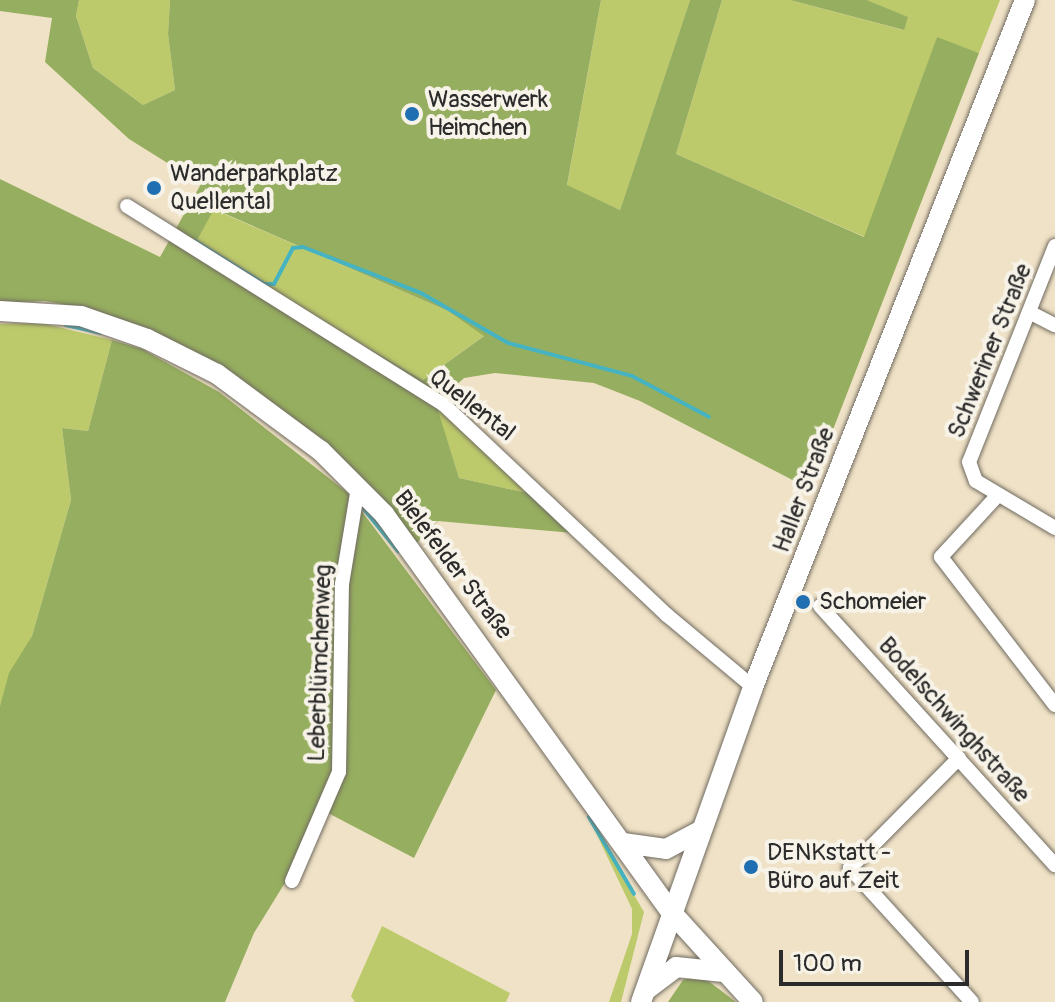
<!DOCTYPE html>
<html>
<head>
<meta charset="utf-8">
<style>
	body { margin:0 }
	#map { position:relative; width:1055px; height:1002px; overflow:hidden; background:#f0e2c6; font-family:Pangolin,sans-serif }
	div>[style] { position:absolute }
	.green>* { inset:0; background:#bdca6b }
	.forest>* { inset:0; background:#96ae5f }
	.stream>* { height:4px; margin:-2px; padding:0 2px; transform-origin:2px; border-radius:2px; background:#45b3c1 }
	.roads { filter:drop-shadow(0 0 2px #706b61) drop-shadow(0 0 2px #706b61) }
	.street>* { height:14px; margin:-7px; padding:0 7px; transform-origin:7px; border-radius:7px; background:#fff }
	.secondary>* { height:20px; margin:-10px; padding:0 10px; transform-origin:10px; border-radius:10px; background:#fff }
	.dots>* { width:22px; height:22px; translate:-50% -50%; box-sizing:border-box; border:4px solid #f7f3e8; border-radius:50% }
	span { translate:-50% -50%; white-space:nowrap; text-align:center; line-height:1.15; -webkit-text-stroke:8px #f7f3e8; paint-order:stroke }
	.poi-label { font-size:24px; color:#2b2b2b }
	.left { translate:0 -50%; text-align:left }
	.street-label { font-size:24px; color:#2b2b2b }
	.scale { position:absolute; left:779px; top:950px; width:190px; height:36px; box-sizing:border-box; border:4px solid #2b2b2b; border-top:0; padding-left:10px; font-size:24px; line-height:28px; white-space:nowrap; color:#2b2b2b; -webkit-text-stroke:6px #f7f3e8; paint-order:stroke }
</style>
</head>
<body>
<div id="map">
	<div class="green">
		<i style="clip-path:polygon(79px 0,170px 0,168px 34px,175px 90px,143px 105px,93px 68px,76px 16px)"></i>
		<i style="clip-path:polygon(601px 0,690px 0,620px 210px,567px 186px)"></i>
		<i style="clip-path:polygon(722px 0,790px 0,903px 30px,907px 17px,867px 0,1000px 0,979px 53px,937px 38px,865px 237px,676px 154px)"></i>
		<i style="clip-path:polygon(213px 209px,448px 311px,485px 335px,423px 380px,194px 246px)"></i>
		<i style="clip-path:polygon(41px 323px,112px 340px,88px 431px,62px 428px,71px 500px,32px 636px,0 706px,0 324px)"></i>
		<i style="clip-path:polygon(435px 404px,536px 495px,459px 478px)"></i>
		<i style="clip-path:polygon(588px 816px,644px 912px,621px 1002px,609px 1002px,632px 934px,632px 909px)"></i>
		<i style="clip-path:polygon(382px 926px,510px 993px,506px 1002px,355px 1002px,351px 996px)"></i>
	</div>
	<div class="forest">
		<i style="clip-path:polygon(evenodd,0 0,79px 0,76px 16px,93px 68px,143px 105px,175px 90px,168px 34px,170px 0,601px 0,567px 185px,620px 210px,690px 0,722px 0,676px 154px,864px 237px,937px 37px,979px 53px,810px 489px,640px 401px,594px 383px,495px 373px,464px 378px,436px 404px,459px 478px,536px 495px,573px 533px,438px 521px,417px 543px,222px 368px,152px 330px,83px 308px,45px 301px,0 303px,0 179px,160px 257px,201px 184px,129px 139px,45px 62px,52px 18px,0 11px,0 0,214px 209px,448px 311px,484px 336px,423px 380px,194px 246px,214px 209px)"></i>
		<i style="clip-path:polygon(790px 0,867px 0,908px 17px,904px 30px)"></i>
		<i style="clip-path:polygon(112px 340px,142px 349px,219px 392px,348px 493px,496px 690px,414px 858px,328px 813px,254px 933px,225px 1002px,0 1002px,0 706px,9px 673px,32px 636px,71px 500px,62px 428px,88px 431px)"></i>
		<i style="clip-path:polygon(693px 977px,707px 980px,736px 1002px,668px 1002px,683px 980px)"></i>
	</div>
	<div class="stream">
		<i style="left:195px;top:241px;width:81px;rotate:31.9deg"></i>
		<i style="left:264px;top:284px;width:10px"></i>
		<i style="left:274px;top:284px;width:41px;rotate:-62.2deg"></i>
		<i style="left:293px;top:248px;width:10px;rotate:-6deg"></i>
		<i style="left:303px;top:247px;width:127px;rotate:21.3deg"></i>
		<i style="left:421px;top:293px;width:100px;rotate:29.9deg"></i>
		<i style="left:508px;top:343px;width:128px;rotate:14.9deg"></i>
		<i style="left:632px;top:376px;width:87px;rotate:28deg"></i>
		<i style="left:66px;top:325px;width:35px;rotate:13deg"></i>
		<i style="left:359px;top:503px;width:62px;rotate:50.9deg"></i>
		<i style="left:589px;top:817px;width:89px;rotate:59.7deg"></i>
	</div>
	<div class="roads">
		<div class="street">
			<i style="left:127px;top:206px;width:373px;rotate:32.1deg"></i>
			<i style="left:443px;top:404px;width:308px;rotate:43.3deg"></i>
			<i style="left:667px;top:615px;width:112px;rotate:39.9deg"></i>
			<i style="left:1055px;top:246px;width:232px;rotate:111.7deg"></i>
			<i style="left:969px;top:462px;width:20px;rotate:70deg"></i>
			<i style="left:976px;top:481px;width:92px;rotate:30.7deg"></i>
			<i style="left:1029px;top:312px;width:29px;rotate:27deg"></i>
			<i style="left:998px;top:495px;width:84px;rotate:132.6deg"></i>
			<i style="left:941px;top:557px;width:187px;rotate:52.4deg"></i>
			<i style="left:820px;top:606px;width:350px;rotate:47.8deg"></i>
			<i style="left:959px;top:758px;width:155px;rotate:134.7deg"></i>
			<i style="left:850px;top:868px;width:181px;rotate:47.7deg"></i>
			<i style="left:292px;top:881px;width:119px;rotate:-66.7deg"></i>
			<i style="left:339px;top:772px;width:188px;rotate:-89.1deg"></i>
			<i style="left:342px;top:584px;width:98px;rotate:-80.6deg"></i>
		</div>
		<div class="secondary">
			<i style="left:0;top:311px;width:81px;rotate:3.5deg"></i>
			<i style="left:81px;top:316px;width:70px;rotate:19.2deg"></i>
			<i style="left:147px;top:339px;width:78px;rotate:26.6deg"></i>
			<i style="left:217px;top:374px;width:129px;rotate:36.5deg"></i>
			<i style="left:321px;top:451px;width:89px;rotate:45deg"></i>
			<i style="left:384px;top:514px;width:492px;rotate:54.2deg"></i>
			<i style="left:672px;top:913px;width:120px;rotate:47.7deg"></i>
			<i style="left:623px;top:843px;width:43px;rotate:7.9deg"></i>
			<i style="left:666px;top:849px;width:40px;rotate:-28deg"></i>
			<i style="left:646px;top:990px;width:38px;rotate:-37deg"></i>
			<i style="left:676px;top:967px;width:48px;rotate:5.9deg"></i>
			<i style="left:641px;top:1002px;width:334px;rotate:-70.4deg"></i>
			<i style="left:753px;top:687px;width:739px;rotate:-68.4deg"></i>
		</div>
	</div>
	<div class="dots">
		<i style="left:412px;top:114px;background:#1f6fb2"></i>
		<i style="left:154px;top:188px;background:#1f6fb2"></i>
		<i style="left:803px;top:602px;background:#1f6fb2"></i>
		<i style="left:751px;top:867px;background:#1f6fb2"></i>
	</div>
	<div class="poi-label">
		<span class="left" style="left:428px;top:114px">Wasserwerk<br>Heimchen</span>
		<span class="left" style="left:170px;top:188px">Wanderparkplatz<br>Quellental</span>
		<span class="left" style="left:819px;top:602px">Schomeier</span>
		<span class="left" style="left:767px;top:867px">DENKstatt -<br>Büro auf Zeit</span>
	</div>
	<div class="street-label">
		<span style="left:990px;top:351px;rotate:-68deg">Schweriner Straße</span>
		<span style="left:472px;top:405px;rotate:38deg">Quellental</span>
		<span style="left:804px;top:490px;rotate:-69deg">Haller Straße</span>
		<span style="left:453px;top:565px;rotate:53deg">Bielefelder Straße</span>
		<span style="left:320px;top:663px;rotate:-88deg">Leberblümchenweg</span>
		<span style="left:954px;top:720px;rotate:48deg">Bodelschwinghstraße</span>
	</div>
	<div class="scale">100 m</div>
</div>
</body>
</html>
